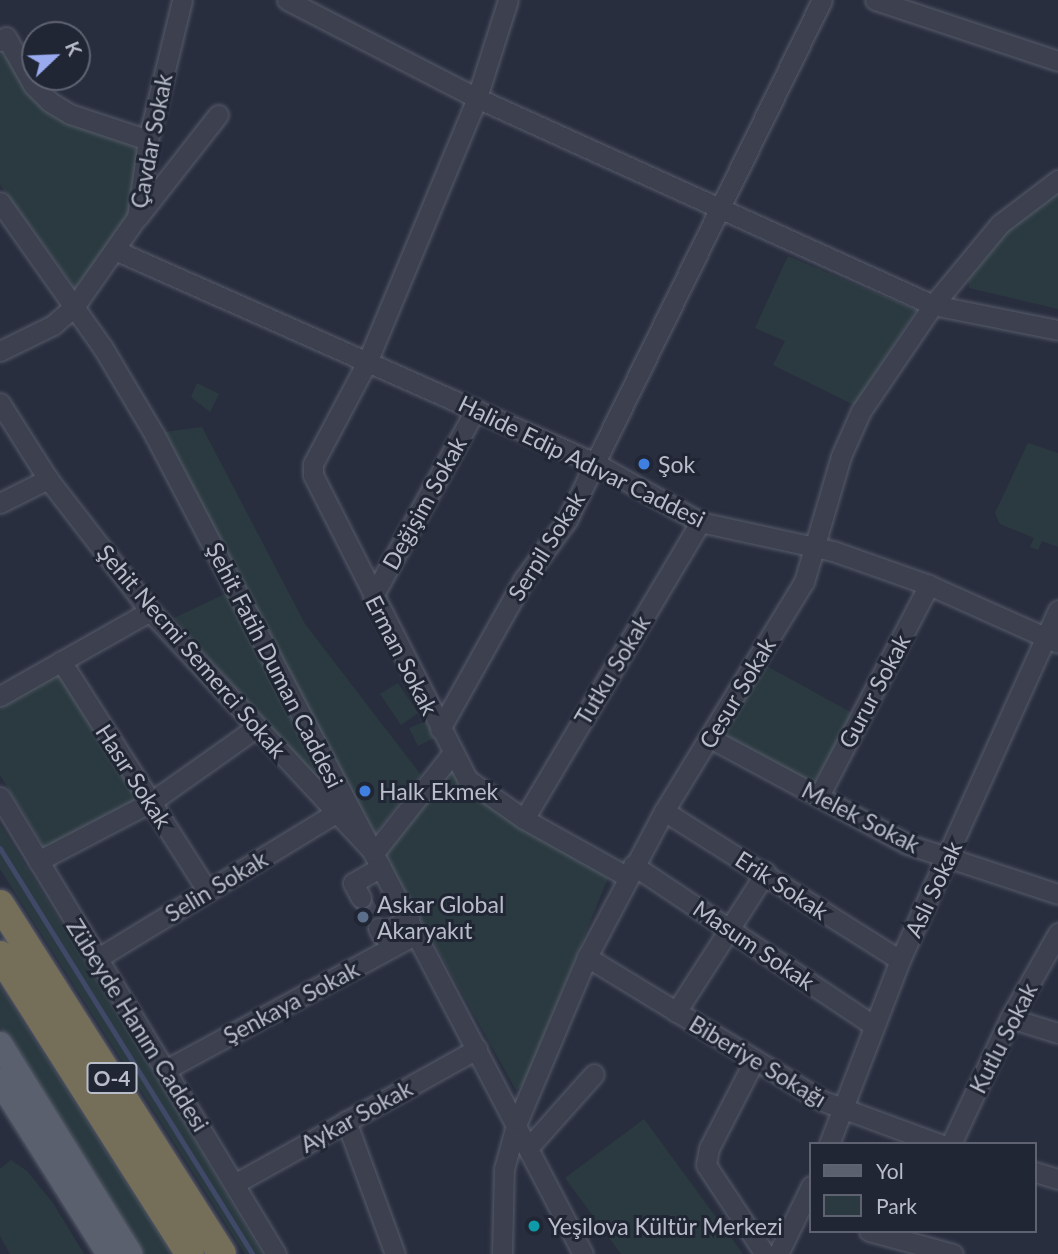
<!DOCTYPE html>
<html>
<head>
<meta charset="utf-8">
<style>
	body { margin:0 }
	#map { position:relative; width:1058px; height:1254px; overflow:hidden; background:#292e3f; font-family:Lato,sans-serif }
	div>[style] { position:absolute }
	.green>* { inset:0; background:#2b3a40 }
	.stream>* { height:4.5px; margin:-2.25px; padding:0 2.25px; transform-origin:2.25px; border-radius:2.25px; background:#404967 }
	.minor-tunnel>* { height:19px; margin-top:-9.5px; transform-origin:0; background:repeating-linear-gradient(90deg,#3f4354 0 19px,transparent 0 29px) }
	.roads { filter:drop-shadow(0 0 2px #575c6a) drop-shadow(0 0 2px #575c6a) }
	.minor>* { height:19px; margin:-9.5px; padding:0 9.5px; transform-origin:9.5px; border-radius:9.5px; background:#3d414f }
	.major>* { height:24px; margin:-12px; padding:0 12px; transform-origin:12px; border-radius:12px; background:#5b606f }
	.highway>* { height:28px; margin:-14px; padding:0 14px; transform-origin:14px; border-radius:14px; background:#756f5a }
	.dots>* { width:19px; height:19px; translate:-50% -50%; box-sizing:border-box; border:4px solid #212635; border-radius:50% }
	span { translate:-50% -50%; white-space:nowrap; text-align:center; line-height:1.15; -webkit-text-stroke:6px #212635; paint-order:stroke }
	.shield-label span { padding:2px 5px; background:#212635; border:2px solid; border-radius:5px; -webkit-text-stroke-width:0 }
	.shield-label { font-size:21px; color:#b9bdca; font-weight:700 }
	.street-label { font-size:23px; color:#b9bdca }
	.poi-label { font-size:23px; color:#b9bdca }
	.left { translate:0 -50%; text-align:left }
	.legend { position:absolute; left:809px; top:1142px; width:228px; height:91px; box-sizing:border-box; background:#212635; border:2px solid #5e6271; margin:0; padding:9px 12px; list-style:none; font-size:21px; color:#b9bdca }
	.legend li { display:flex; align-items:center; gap:14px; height:35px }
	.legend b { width:35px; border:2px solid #5e6271 }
	.north { position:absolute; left:21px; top:21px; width:70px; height:70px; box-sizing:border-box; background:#212635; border:2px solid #5e6271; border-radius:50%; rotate:67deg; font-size:19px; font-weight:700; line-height:28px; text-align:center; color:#b9bdca }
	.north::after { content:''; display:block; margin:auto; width:24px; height:32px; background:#99aaef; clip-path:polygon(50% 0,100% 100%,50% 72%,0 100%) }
</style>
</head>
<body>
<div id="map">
	<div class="green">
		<i style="clip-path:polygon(0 54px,11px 60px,19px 74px,130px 143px,139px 154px,130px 217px,75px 288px,0 185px)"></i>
		<i style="clip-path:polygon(1058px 192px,1058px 309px,969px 288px,968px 276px,1009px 229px)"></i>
		<i style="clip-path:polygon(788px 256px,916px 310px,854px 405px,773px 365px,785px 341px,755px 328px)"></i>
		<i style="clip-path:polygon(197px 383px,219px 394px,210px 412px,191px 397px)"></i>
		<i style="clip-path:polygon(202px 427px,305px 624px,421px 775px,373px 837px,165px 432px)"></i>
		<i style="clip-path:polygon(1028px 443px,1058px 453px,1058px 547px,1042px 541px,1038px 550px,1030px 547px,1034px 538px,1000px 524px,995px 513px)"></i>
		<i style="clip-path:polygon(227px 593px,329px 796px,174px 618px)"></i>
		<i style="clip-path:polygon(763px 664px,854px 714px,814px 783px,730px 742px,726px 735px,730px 718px)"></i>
		<i style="clip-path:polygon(59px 673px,144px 806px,49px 855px,0 775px,0 707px)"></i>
		<i style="clip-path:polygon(398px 683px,418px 713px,401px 725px,380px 694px)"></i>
		<i style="clip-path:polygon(426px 721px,434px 738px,418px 746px,409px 728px)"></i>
		<i style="clip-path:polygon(451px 768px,468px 793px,608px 878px,524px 1084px,516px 1090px,385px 855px)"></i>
		<i style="clip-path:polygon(0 824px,168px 1096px,262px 1254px,245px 1254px,0 869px)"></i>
		<i style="clip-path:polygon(0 986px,172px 1254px,140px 1254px,0 1027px)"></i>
		<i style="clip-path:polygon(644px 1119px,743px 1254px,621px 1254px,565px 1178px)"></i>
		<i style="clip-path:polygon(11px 1160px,27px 1171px,53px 1203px,84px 1254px,10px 1254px,0 1236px,0 1169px)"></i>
	</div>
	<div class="stream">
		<i style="left:0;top:848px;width:478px;rotate:58.1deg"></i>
	</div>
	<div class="minor-tunnel">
		<i style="left:361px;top:898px;width:34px;rotate:60deg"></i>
	</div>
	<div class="roads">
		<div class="minor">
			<i style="left:287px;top:0;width:214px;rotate:27.3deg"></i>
			<i style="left:477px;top:98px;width:501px;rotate:24.42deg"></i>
			<i style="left:933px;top:305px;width:127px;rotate:11.3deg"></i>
			<i style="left:508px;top:0;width:103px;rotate:107.6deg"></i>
			<i style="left:477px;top:98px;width:286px;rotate:112.6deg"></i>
			<i style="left:367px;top:362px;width:115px;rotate:117.9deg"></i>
			<i style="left:313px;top:464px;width:11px;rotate:90deg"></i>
			<i style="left:313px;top:475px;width:341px;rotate:63.1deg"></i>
			<i style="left:467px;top:779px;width:70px;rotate:35.1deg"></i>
			<i style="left:524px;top:819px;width:117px;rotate:29.2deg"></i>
			<i style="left:875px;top:0;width:193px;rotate:18.4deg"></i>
			<i style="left:0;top:41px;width:7px;rotate:-34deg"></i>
			<i style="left:6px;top:37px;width:55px;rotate:60.6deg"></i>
			<i style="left:33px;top:85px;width:24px;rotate:45deg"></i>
			<i style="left:50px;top:102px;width:23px;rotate:31deg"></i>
			<i style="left:70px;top:114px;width:82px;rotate:18.4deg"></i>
			<i style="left:0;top:202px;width:179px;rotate:54.8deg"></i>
			<i style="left:103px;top:348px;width:100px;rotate:59.3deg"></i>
			<i style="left:154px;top:434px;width:925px;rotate:62.38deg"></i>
			<i style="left:138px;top:217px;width:130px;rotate:-51.9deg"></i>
			<i style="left:115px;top:250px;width:525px;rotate:23.93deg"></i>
			<i style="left:595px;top:463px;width:120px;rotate:29.3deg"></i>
			<i style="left:700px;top:522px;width:136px;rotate:12.3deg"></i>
			<i style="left:833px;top:551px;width:102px;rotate:19.5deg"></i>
			<i style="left:929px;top:585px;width:141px;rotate:24.2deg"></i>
			<i style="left:0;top:351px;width:59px;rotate:-26.1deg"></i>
			<i style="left:53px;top:325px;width:28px;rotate:-41deg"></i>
			<i style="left:74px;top:307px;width:110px;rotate:-55deg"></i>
			<i style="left:137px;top:217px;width:78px;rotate:-81.9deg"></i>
			<i style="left:148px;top:140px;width:144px;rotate:-76.3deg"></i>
			<i style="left:0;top:403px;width:90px;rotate:57.7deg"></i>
			<i style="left:48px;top:479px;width:167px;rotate:52.3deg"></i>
			<i style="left:150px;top:611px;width:330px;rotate:47.2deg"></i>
			<i style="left:374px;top:853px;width:126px;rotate:-51.8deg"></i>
			<i style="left:0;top:503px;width:54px;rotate:-26.6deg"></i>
			<i style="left:373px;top:596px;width:213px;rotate:-61.2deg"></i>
			<i style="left:61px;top:661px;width:272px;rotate:57.5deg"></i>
			<i style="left:0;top:696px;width:172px;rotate:-29.5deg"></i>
			<i style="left:440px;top:729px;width:172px;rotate:-60.8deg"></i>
			<i style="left:524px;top:579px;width:73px;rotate:-53.9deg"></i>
			<i style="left:567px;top:520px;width:579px;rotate:-63.88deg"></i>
			<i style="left:710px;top:738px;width:224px;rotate:28.3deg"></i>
			<i style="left:907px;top:844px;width:159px;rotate:18.3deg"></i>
			<i style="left:819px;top:796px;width:238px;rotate:-62.5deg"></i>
			<i style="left:0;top:797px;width:534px;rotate:58.87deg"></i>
			<i style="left:664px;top:811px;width:279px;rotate:32.3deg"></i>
			<i style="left:524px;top:819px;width:345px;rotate:-59.3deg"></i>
			<i style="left:38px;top:861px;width:127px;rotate:-27.6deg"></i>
			<i style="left:151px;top:802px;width:130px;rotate:-35.3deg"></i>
			<i style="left:633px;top:865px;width:290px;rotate:33.7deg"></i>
			<i style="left:361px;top:898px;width:17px;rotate:-118deg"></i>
			<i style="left:353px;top:883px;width:32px;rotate:-30deg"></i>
			<i style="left:378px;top:928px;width:7px;rotate:63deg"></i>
			<i style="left:381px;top:934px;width:32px;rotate:-28deg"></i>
			<i style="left:587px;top:957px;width:276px;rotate:31.4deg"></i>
			<i style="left:823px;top:1101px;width:124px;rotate:20.3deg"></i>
			<i style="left:98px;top:958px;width:276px;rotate:-31.4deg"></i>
			<i style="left:676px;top:1012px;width:166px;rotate:-57.3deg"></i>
			<i style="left:1010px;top:1018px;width:50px;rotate:17.4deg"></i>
			<i style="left:754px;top:1061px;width:98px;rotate:117.3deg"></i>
			<i style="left:709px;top:1148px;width:17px;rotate:100deg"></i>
			<i style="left:706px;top:1165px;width:107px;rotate:56.5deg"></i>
			<i style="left:165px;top:1070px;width:286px;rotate:-28.4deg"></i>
			<i style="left:346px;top:1121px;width:142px;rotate:69.8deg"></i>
			<i style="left:829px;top:1144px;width:197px;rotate:-68.9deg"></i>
			<i style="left:900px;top:960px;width:384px;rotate:-65.7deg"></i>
			<i style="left:951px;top:1144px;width:139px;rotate:-64.9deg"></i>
			<i style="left:1010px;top:1018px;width:98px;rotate:-60.5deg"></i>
			<i style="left:528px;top:1148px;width:99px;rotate:-48.3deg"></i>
			<i style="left:1035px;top:1172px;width:24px;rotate:17deg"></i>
			<i style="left:236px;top:1183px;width:276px;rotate:-29.1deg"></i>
			<i style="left:869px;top:1231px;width:87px;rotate:15.3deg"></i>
			<i style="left:502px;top:1254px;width:85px;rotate:-88.7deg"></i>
			<i style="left:504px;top:1169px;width:46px;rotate:-74.7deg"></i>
			<i style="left:516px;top:1125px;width:182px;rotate:-67.1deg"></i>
			<i style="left:587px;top:957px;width:165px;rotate:-62.2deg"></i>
			<i style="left:664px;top:811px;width:268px;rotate:-58.6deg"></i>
			<i style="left:804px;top:582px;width:131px;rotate:-73.6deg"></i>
			<i style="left:841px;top:456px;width:49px;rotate:-66deg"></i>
			<i style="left:861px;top:411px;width:128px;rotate:-55.8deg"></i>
			<i style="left:933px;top:305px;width:105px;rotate:-50.4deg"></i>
			<i style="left:1000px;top:224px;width:73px;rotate:-37.2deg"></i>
			<i style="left:778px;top:1254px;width:76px;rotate:-64.1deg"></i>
		</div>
		<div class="major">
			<i style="left:0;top:1044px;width:247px;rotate:58.2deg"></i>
			<i style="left:0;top:1081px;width:204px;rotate:57.8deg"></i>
		</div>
		<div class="highway">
			<i style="left:0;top:904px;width:414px;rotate:57.6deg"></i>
			<i style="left:0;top:955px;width:354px;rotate:57.6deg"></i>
		</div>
	</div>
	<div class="dots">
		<i style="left:644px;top:464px;background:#3f7fe0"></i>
		<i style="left:365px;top:791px;background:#3f7fe0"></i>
		<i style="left:363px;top:917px;background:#5c6f8a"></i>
		<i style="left:534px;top:1226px;background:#0f9aa8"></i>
	</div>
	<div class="shield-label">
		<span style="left:112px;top:1078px">O-4</span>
	</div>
	<div class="street-label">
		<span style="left:151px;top:141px;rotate:-79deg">Çavdar Sokak</span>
		<span style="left:582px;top:461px;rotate:26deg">Halide Edip Adıvar Caddesi</span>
		<span style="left:424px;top:503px;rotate:-61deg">Değişim Sokak</span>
		<span style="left:546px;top:546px;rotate:-58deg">Serpil Sokak</span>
		<span style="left:192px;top:651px;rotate:49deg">Şehit Necmi Semerci Sokak</span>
		<span style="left:402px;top:655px;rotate:63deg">Erman Sokak</span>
		<span style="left:275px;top:665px;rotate:63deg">Şehit Fatih Duman Caddesi</span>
		<span style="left:612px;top:670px;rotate:-59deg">Tutku Sokak</span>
		<span style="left:874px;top:691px;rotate:-62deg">Gurur Sokak</span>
		<span style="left:737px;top:693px;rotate:-59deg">Cesur Sokak</span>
		<span style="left:134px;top:776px;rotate:57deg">Hasır Sokak</span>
		<span style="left:861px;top:817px;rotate:27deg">Melek Sokak</span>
		<span style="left:782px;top:885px;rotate:33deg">Erik Sokak</span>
		<span style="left:216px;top:886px;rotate:-31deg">Selin Sokak</span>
		<span style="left:933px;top:889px;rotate:-65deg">Aslı Sokak</span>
		<span style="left:754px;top:945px;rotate:34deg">Masum Sokak</span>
		<span style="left:291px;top:1002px;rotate:-28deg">Şenkaya Sokak</span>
		<span style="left:138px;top:1025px;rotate:58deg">Zübeyde Hanım Caddesi</span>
		<span style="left:1003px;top:1038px;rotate:-63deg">Kutlu Sokak</span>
		<span style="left:758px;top:1061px;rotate:31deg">Biberiye Sokağı</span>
		<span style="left:356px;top:1116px;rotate:-29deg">Aykar Sokak</span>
	</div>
	<div class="poi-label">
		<span class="left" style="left:658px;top:464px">Şok</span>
		<span class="left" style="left:379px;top:791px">Halk Ekmek</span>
		<span class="left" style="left:377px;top:917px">Askar Global<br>Akaryakıt</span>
		<span class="left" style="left:548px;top:1226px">Yeşilova Kültür Merkezi</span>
	</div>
	<ul class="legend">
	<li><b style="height:9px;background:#5b606f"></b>Yol</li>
	<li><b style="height:19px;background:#2b3a40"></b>Park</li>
	</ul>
	<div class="north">K</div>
</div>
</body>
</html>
